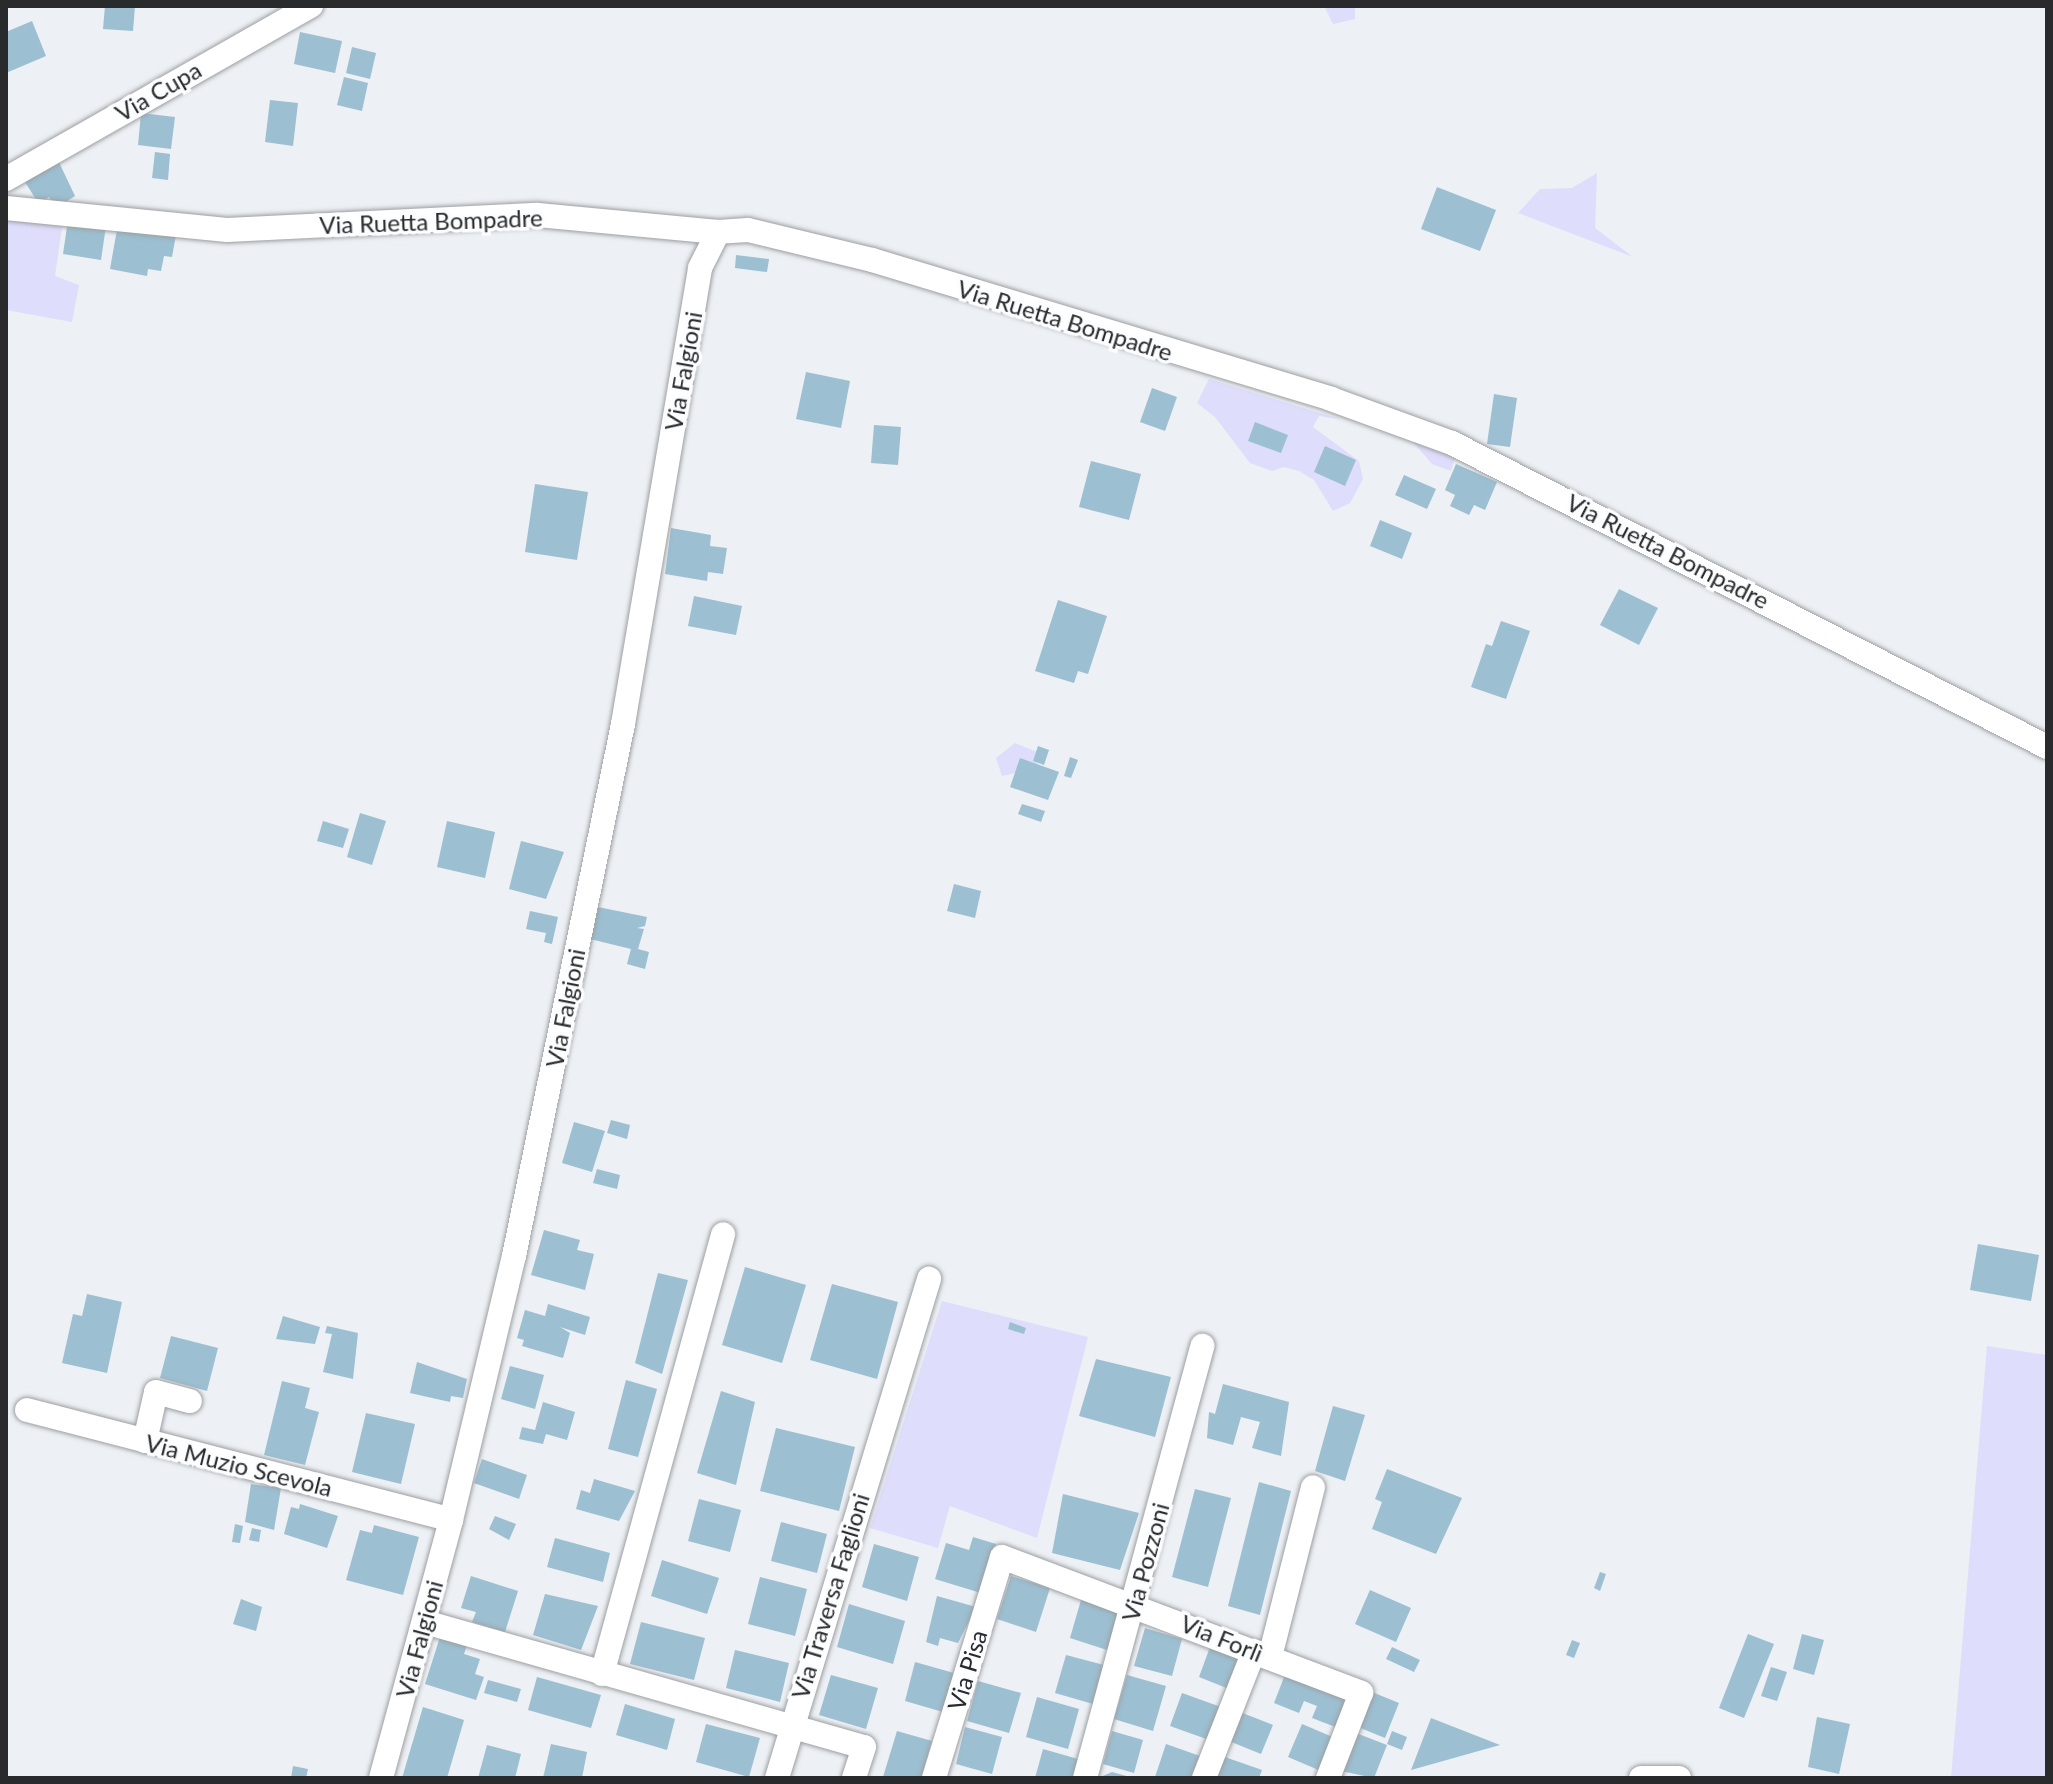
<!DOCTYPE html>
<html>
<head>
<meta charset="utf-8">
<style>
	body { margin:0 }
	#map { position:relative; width:2053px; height:1784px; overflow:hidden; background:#edf0f4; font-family:Lato,sans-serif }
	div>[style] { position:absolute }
	.green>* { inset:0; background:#dfddfc }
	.building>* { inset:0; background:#9cbfd1 }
	.roads { filter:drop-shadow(0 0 2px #9c9fa2) drop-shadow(0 0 2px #9c9fa2) }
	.minor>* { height:24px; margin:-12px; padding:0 12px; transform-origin:12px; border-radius:12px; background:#fff }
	span { translate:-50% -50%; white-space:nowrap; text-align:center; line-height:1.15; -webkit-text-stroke:7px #fcfdff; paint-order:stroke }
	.street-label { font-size:24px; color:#292a2c }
	.frame { position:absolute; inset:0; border:8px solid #292a2c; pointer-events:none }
</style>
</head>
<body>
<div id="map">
	<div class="green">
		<i style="clip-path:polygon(1324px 6px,1355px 6px,1355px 19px,1333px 24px)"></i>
		<i style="clip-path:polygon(1597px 173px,1595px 228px,1633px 257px,1518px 213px,1540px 189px,1572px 188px)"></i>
		<i style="clip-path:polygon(8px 214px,63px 220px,55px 276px,79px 285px,72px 322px,6px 310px)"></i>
		<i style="clip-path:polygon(1209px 379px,1340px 419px,1319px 416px,1313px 427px,1359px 461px,1363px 479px,1350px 503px,1333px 511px,1314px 480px,1299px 471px,1284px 467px,1272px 471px,1250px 463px,1215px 417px,1197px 403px)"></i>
		<i style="clip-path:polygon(1411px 440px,1455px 458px,1451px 471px,1432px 464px)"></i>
		<i style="clip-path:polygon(1015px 743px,1037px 752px,1038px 768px,1002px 776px,996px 758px)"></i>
		<i style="clip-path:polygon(942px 1301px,1088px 1337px,1037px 1538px,950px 1506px,938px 1548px,870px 1528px)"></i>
		<i style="clip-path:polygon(1987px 1346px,2047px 1355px,2047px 1778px,1951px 1778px)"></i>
	</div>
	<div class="building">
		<i style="clip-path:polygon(105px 6px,135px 6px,133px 31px,103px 29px)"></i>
		<i style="clip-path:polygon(32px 21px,46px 56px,6px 73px,6px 32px)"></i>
		<i style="clip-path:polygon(300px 32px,342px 41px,335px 73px,294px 64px)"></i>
		<i style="clip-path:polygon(352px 47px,376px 53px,370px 79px,346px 73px)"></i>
		<i style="clip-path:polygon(344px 77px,368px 83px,362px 111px,337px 105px)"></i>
		<i style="clip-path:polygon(270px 100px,298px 103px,293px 146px,265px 142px)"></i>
		<i style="clip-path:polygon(141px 113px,175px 117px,171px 149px,138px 145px)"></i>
		<i style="clip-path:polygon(155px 152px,170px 154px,168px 180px,152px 178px)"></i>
		<i style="clip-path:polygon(57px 158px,75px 196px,56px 208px,49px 197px,39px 204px,23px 179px)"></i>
		<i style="clip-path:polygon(1437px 187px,1496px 210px,1480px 251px,1421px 229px)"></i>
		<i style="clip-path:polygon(68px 220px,106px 226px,101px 260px,63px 254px)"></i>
		<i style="clip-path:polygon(118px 224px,176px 235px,172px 257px,164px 256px,161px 271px,148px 269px,147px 276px,110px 269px)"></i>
		<i style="clip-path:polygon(736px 255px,769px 259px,767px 272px,735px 268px)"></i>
		<i style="clip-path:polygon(806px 372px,850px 381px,841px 428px,796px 419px)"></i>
		<i style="clip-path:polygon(1152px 388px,1177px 397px,1165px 431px,1140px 422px)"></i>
		<i style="clip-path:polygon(1494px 394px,1517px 398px,1510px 447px,1487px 444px)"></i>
		<i style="clip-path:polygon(1255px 422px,1288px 435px,1281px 453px,1248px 441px)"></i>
		<i style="clip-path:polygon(874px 425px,901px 427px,898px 465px,871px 463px)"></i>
		<i style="clip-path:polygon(1325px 446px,1356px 460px,1345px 486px,1314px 472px)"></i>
		<i style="clip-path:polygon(1091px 461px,1141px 474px,1129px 520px,1079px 507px)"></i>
		<i style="clip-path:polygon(1456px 464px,1497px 482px,1485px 510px,1474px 505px,1469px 515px,1450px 506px,1455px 495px,1445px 490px)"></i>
		<i style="clip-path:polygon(1404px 475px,1436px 489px,1427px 509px,1395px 495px)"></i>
		<i style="clip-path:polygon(535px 484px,588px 492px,577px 560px,525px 552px)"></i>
		<i style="clip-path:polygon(1380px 520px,1412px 533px,1402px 559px,1370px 546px)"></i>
		<i style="clip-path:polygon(671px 528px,711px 535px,710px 546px,727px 548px,723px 574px,708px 572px,707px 581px,665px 574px)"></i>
		<i style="clip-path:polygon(1619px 589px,1658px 608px,1639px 645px,1600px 625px)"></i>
		<i style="clip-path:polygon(694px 596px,742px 606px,736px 635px,688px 626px)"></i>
		<i style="clip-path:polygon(1058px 600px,1107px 616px,1088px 674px,1078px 671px,1074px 683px,1035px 671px)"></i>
		<i style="clip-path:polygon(1501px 621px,1530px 631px,1506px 699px,1471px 687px,1486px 644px,1492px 646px)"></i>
		<i style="clip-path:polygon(1038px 746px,1049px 750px,1044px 765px,1033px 761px)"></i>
		<i style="clip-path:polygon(1070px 757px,1078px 760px,1071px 778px,1064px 776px)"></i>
		<i style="clip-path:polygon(1020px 758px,1059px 772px,1048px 800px,1010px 787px)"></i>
		<i style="clip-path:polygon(1022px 804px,1045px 811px,1041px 822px,1018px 814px)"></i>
		<i style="clip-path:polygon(360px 813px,386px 821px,372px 865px,347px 857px)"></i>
		<i style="clip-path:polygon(323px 821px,349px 829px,343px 848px,317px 841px)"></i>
		<i style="clip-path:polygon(447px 821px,495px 832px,485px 878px,437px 867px)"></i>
		<i style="clip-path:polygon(521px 841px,564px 852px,546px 899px,509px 889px)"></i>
		<i style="clip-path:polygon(954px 884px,981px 891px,975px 918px,947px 911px)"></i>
		<i style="clip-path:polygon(598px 907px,647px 917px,645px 926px,637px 928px,644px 929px,638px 949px,649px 952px,645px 969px,627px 964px,631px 949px,590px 939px)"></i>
		<i style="clip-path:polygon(530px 911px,558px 917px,552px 944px,544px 942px,546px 933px,526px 929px)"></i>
		<i style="clip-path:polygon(611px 1120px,630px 1125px,627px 1139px,607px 1133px)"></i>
		<i style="clip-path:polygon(574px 1122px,605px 1131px,592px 1172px,562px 1163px)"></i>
		<i style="clip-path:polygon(597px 1169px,620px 1175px,617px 1189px,593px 1183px)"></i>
		<i style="clip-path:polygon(544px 1230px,580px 1240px,577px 1250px,594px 1254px,585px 1290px,531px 1275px)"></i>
		<i style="clip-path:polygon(1978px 1244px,2039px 1255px,2031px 1301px,1970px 1290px)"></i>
		<i style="clip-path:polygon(745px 1267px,806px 1285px,782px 1363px,722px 1345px)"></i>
		<i style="clip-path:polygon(658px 1273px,688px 1280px,662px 1374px,635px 1363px)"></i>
		<i style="clip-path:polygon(832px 1284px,898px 1302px,877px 1379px,810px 1360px)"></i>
		<i style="clip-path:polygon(87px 1294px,122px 1302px,107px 1373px,62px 1363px,73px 1314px,82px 1316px)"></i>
		<i style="clip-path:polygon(548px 1304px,590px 1317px,585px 1335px,560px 1327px,570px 1333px,563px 1358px,522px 1346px,524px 1340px,517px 1338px,525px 1310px,545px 1316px)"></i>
		<i style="clip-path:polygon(283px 1316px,320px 1327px,315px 1344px,276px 1339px)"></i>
		<i style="clip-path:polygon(1010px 1322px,1026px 1328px,1024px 1334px,1008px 1329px)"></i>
		<i style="clip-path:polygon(327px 1326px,358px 1333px,353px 1379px,323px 1372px,332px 1334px,325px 1333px)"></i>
		<i style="clip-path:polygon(171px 1336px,218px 1348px,207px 1391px,160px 1378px)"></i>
		<i style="clip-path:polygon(1096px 1359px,1171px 1377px,1155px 1437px,1079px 1416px)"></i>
		<i style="clip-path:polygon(417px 1362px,467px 1379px,463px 1398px,451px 1396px,450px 1402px,410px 1393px)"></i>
		<i style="clip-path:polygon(510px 1366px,544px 1375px,535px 1409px,501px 1399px)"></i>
		<i style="clip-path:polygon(626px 1380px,657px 1389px,638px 1457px,608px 1449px)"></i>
		<i style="clip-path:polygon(282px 1381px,310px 1388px,305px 1408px,319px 1412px,305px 1465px,264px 1455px)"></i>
		<i style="clip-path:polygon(1223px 1384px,1289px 1402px,1281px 1456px,1252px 1448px,1260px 1422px,1241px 1417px,1233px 1445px,1207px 1438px,1209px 1412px,1215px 1414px)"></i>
		<i style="clip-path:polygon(721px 1391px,755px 1402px,736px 1485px,697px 1473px)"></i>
		<i style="clip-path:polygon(543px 1402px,575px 1412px,567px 1440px,546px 1434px,543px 1444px,519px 1439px,522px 1427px,535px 1430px)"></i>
		<i style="clip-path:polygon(1333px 1406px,1365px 1415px,1345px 1481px,1315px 1471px)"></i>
		<i style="clip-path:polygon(366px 1413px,415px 1424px,401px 1484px,352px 1472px)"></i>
		<i style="clip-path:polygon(776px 1428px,855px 1447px,839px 1511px,760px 1491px)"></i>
		<i style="clip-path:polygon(482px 1459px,527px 1475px,519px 1499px,474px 1483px)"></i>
		<i style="clip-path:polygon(1387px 1469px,1462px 1498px,1436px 1554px,1372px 1529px,1382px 1502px,1375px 1499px)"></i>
		<i style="clip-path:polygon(594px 1479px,635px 1491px,619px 1521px,576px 1509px,581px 1490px,590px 1493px)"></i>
		<i style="clip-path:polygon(1259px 1482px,1291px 1491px,1260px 1615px,1228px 1606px)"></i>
		<i style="clip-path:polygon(251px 1484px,281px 1488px,274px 1530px,245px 1522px)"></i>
		<i style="clip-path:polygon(1195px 1489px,1231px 1498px,1208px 1587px,1172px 1577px)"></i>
		<i style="clip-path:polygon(1063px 1494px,1139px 1513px,1120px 1570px,1052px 1553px)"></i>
		<i style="clip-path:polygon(699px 1499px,741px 1510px,730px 1552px,688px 1541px)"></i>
		<i style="clip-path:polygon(300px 1504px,338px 1516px,327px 1548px,284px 1534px,291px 1507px,299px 1509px)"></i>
		<i style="clip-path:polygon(495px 1516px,516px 1524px,509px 1540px,489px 1529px)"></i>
		<i style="clip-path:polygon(781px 1522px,827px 1534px,817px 1573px,771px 1561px)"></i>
		<i style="clip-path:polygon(235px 1524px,243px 1526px,240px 1543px,232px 1542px)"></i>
		<i style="clip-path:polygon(374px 1525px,419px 1537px,403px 1595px,346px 1580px,360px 1530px,372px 1533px)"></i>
		<i style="clip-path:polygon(252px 1528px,261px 1530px,259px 1542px,249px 1540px)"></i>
		<i style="clip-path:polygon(973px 1537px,996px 1544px,981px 1593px,935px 1579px,946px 1543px,969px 1550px)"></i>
		<i style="clip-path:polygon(555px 1538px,610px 1553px,603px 1582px,547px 1567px)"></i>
		<i style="clip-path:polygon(874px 1544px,919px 1557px,907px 1601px,862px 1587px)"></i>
		<i style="clip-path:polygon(662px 1560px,719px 1578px,707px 1614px,651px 1596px)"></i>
		<i style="clip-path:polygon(1600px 1572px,1606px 1574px,1600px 1591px,1594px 1588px)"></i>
		<i style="clip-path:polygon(471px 1576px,518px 1591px,505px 1632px,472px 1622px,476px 1612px,461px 1608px)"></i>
		<i style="clip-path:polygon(1011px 1576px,1050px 1588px,1036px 1632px,997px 1619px)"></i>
		<i style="clip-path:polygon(760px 1577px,807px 1589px,795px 1636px,748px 1624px)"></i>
		<i style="clip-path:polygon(1370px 1590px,1411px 1608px,1396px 1642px,1355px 1624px)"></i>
		<i style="clip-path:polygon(545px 1594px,598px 1606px,581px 1650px,533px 1635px)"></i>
		<i style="clip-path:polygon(937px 1596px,976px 1607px,958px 1643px,940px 1638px,938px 1646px,926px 1642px)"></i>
		<i style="clip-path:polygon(241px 1599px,262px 1607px,256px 1631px,233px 1624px)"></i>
		<i style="clip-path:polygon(1081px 1600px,1119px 1612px,1107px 1650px,1070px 1638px)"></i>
		<i style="clip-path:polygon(849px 1604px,905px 1621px,893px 1664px,837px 1647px)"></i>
		<i style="clip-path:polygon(641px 1622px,705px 1638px,694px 1680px,630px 1664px)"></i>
		<i style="clip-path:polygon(1145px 1628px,1182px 1639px,1172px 1676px,1134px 1666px)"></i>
		<i style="clip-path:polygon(1748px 1634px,1774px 1644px,1744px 1718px,1719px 1708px)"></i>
		<i style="clip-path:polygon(1802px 1634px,1824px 1640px,1814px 1675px,1793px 1669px)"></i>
		<i style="clip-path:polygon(440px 1637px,467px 1645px,464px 1654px,480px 1659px,475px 1674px,484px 1677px,476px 1700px,425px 1684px)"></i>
		<i style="clip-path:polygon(1572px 1640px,1580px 1643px,1574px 1658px,1566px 1655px)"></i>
		<i style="clip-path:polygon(1210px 1647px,1240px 1659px,1229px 1689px,1199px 1677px)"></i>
		<i style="clip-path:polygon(1392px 1647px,1420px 1660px,1414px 1672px,1386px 1659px)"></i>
		<i style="clip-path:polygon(735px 1650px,789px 1663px,780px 1702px,726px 1688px)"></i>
		<i style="clip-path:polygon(1066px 1655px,1104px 1665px,1093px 1704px,1055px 1693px)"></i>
		<i style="clip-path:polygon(915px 1662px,954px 1673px,943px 1712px,905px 1701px)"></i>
		<i style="clip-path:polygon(1771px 1667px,1787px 1672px,1777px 1701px,1761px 1696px)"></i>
		<i style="clip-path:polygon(1286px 1672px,1350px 1698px,1338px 1728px,1312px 1718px,1317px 1706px,1304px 1701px,1299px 1713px,1274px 1703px)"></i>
		<i style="clip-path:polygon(831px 1675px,878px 1688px,866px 1729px,819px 1715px)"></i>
		<i style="clip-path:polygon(1127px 1675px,1166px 1686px,1153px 1731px,1114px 1719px)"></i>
		<i style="clip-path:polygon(537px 1677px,601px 1695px,591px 1728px,528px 1710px)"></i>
		<i style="clip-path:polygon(488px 1680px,521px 1689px,517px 1702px,484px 1693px)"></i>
		<i style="clip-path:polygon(978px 1681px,1021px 1693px,1009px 1733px,967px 1721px)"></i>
		<i style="clip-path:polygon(1372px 1692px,1399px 1703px,1385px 1738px,1358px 1727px)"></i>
		<i style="clip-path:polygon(1182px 1693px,1221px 1707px,1209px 1740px,1170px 1726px)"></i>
		<i style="clip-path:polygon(1037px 1697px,1079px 1709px,1068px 1749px,1026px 1737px)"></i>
		<i style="clip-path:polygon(625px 1704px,675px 1719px,667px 1750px,616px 1735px)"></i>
		<i style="clip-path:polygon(423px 1707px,464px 1720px,447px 1778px,402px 1778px)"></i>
		<i style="clip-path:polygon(1240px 1712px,1273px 1725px,1261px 1754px,1229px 1741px)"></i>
		<i style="clip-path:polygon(1817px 1717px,1850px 1724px,1839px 1774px,1808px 1767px)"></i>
		<i style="clip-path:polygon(1431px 1718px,1500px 1745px,1411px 1770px)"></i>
		<i style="clip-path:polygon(706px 1724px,760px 1738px,749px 1777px,696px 1762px)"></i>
		<i style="clip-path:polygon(1302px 1724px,1335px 1738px,1321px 1771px,1288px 1757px)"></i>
		<i style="clip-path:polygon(965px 1727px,1002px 1737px,992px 1774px,956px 1764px)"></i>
		<i style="clip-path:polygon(897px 1731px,932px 1741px,921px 1778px,883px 1777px)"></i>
		<i style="clip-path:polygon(1112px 1731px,1143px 1740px,1134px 1773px,1103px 1764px)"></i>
		<i style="clip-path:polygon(1392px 1731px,1407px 1737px,1402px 1750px,1387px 1744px)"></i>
		<i style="clip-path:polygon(1356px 1733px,1387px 1745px,1374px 1778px,1341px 1771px)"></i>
		<i style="clip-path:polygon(551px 1744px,587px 1752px,582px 1778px,543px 1778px)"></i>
		<i style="clip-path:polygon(1166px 1744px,1200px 1756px,1193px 1778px,1155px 1777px)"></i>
		<i style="clip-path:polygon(487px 1745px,521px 1754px,515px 1778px,478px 1778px)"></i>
		<i style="clip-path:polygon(1043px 1749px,1078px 1759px,1073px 1778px,1035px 1778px)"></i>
		<i style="clip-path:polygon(1222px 1756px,1262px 1770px,1259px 1778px,1215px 1778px)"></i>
		<i style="clip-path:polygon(293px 1766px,308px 1769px,306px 1778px,291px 1778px)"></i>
		<i style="clip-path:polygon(1112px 1772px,1130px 1777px,1130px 1778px,1098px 1778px)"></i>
	</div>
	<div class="roads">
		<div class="minor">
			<i style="left:6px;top:179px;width:351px;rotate:-29.6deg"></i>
			<i style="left:6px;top:208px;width:222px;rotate:5.7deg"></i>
			<i style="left:227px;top:230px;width:311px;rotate:-2.8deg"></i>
			<i style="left:538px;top:215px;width:181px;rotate:5.4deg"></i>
			<i style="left:718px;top:232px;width:30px;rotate:-4deg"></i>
			<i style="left:748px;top:230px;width:128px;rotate:13.6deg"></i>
			<i style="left:872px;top:260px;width:480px;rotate:16.8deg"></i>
			<i style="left:1331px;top:399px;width:129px;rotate:20deg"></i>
			<i style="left:1452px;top:443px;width:668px;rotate:27.06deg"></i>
			<i style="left:27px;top:1410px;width:438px;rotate:14.5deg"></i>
			<i style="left:145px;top:1441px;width:50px;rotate:-77.3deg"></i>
			<i style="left:156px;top:1392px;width:35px;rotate:15deg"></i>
			<i style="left:425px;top:1622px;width:456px;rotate:15.9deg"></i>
			<i style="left:864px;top:1747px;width:33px;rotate:108deg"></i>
			<i style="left:1270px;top:1657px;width:175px;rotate:-75.8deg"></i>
			<i style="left:602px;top:1674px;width:456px;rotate:-74.6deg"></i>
			<i style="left:381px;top:1778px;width:267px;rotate:-74.8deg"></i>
			<i style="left:451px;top:1520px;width:271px;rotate:-76.6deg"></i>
			<i style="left:514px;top:1256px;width:543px;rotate:-78.42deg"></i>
			<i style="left:623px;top:724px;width:462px;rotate:-80.4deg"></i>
			<i style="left:700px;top:268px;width:40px;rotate:-63.4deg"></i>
			<i style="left:777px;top:1778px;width:522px;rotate:-73.06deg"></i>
			<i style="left:934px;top:1778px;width:231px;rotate:-72.9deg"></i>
			<i style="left:1002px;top:1557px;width:384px;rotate:20.7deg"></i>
			<i style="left:1361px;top:1693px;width:91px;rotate:111.2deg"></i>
			<i style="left:1085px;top:1778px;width:448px;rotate:-74.8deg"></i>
			<i style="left:1204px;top:1778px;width:136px;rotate:-68.5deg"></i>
			<i style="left:1641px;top:1778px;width:38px"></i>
		</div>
	</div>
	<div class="street-label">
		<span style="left:158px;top:91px;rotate:-30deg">Via Cupa</span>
		<span style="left:431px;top:221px;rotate:-2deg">Via Ruetta Bompadre</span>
		<span style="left:1065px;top:320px;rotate:17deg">Via Ruetta Bompadre</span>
		<span style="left:683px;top:371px;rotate:-80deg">Via Falgioni</span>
		<span style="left:1668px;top:551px;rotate:27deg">Via Ruetta Bompadre</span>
		<span style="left:565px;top:1008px;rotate:-79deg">Via Falgioni</span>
		<span style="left:239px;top:1465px;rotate:14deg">Via Muzio Scevola</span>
		<span style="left:1145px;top:1562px;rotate:-75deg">Via Pozzoni</span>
		<span style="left:830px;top:1596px;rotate:-73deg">Via Traversa Faglioni</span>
		<span style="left:1222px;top:1638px;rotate:22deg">Via Forlì</span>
		<span style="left:419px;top:1639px;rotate:-75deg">Via Falgioni</span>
		<span style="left:967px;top:1670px;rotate:-73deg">Via Pisa</span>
	</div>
	<div class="frame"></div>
</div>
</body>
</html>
